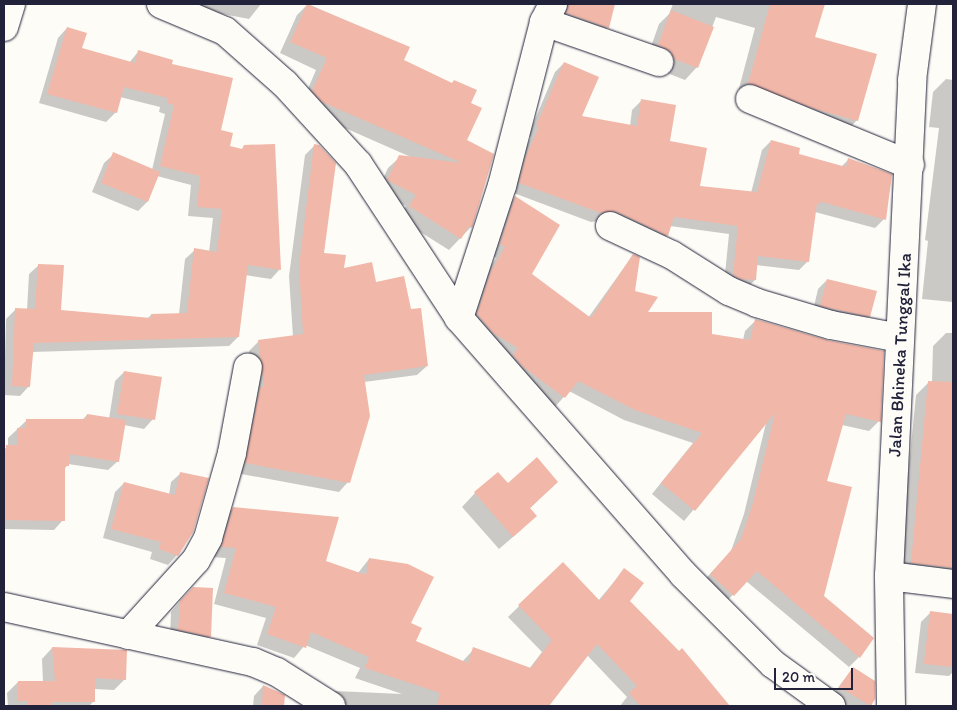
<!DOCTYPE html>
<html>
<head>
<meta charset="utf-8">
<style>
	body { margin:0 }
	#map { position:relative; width:957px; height:710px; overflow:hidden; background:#fdfcf7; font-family:Itim,sans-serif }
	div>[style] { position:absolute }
	.shadow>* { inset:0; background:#0003 }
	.building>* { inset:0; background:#f1b7a9 }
	.roads { filter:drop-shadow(0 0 1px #22223b) drop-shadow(0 0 1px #22223b) }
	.minor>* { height:28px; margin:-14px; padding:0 14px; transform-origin:14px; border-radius:14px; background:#fdfcf7 }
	span { translate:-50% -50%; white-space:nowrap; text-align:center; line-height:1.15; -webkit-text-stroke:5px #fdfcf7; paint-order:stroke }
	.street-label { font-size:18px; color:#22223b }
	.frame { position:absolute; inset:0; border:5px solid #22223b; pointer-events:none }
	.scale { position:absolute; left:774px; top:668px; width:79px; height:22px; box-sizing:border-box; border:2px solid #22223b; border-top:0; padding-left:6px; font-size:15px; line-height:18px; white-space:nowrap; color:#22223b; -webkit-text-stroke:4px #fdfcf7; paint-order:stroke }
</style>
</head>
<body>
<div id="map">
	<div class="shadow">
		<i style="clip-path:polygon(171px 4px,261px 4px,249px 19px)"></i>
		<i style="clip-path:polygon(308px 4px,408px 48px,403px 61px,470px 104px,466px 140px,471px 227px,449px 250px,398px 218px,406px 206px,377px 192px,388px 168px,400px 157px,413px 158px,311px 113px,302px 103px,316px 70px,280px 53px,297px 15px)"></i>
		<i style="clip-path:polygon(567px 4px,614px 4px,608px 27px,598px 37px,562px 24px)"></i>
		<i style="clip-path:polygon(673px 4px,824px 4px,814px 38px,857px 120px,845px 133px,802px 121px,737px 96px,755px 28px,716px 17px,697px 67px,685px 80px,662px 71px,647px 58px,659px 24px,669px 14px)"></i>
		<i style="clip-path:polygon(67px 28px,81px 49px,129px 63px,138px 52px,170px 65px,228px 147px,241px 150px,280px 269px,271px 279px,245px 275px,238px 337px,229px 346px,32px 352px,29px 386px,20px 396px,4px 395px,6px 319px,16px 309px,27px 310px,29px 274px,39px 265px,59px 311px,147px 319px,151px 315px,179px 314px,185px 259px,195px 250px,209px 252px,213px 218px,188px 216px,191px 185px,157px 176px,147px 202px,138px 211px,92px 192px,104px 163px,114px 154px,152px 170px,165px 114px,159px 112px,160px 107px,120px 97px,116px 112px,106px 122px,39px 103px,58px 38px)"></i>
		<i style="clip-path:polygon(564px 63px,581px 117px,630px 126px,632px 110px,641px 101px,698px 187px,751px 193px,762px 150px,771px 141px,797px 155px,841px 167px,848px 160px,884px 219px,875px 228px,815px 212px,808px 261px,799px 270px,756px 265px,755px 280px,746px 289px,724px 284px,729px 234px,670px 226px,667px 235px,658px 244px,607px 220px,591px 222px,511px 192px,517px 167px,531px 137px,528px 136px,555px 72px)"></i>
		<i style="clip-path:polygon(946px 79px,953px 80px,953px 302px,922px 299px,928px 241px,925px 240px,939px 128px,929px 127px,933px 92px)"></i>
		<i style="clip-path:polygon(315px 145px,323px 254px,343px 270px,375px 283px,427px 366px,417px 375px,364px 382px,348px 482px,339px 492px,236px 473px,254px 395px,249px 351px,259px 341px,293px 337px,289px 276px,305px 155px)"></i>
		<i style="clip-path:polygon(515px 197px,530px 274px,588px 318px,633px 255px,633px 292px,646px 314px,711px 335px,743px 340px,745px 331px,756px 320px,879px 421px,869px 431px,842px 425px,826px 482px,823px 596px,859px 657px,849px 667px,746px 581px,722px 606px,700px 585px,731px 551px,744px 514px,766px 423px,684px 521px,652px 494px,693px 443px,624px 420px,569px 391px,554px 408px,467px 325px,481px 282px,496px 258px,490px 254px,505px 207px)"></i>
		<i style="clip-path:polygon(827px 280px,869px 316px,860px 325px,812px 315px,818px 289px)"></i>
		<i style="clip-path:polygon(946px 333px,953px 333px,953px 583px,898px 575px,916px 395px,929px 382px,932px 382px,933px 346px)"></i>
		<i style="clip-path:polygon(124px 372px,153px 419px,144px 429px,124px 425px,118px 461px,108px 470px,68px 464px,64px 470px,63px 520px,54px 530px,4px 529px,4px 449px,8px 447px,8px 438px,27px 420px,82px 420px,87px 415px,109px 419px,115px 381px)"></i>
		<i style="clip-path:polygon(181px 473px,177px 555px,168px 565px,150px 559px,152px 552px,103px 538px,115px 492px,124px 483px,169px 495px,171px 482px)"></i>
		<i style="clip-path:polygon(557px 482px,529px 509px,521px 530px,499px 549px,462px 507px,475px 493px,508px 485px)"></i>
		<i style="clip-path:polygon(233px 508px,324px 562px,358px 573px,369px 559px,410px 624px,414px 642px,462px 662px,474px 649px,529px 669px,542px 652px,508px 617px,563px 563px,598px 601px,624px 570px,629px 601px,679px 652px,681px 650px,729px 706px,620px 706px,627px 697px,587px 655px,546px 706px,333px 706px,327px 699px,335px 691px,402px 694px,355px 678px,360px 668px,305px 645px,294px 658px,257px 645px,266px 618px,214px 604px,226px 558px,211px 557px,223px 519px)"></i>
		<i style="clip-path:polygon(183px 598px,210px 636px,200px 645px,170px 639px,171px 612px)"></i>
		<i style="clip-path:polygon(930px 613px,953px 615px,953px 672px,949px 676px,915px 673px,921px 622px)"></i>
		<i style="clip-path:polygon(52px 648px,125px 679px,114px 690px,94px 689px,94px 701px,89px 706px,8px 706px,7px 693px,18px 682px,43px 682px,42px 659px)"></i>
		<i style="clip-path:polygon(853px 668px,874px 699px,869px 706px,845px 706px,831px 697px)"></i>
		<i style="clip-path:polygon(263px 686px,283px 696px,283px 706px,253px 706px,254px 696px)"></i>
	</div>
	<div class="building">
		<i style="clip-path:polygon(307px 4px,410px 47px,404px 60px,452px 83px,454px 80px,477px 90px,471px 103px,482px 108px,467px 140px,494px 154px,472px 228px,469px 226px,461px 239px,409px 206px,416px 195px,387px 180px,399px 155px,462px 163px,322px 102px,312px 91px,327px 58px,290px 42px)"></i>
		<i style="clip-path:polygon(569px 4px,615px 4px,609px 28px,566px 13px)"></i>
		<i style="clip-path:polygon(770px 4px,825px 4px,815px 37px,877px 54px,858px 121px,815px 109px,748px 84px)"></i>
		<i style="clip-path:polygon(671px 10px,714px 27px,698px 68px,674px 59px,670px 51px,658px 45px)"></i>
		<i style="clip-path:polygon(67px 27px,87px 33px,82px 48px,135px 63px,138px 50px,173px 60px,172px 64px,233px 78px,221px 130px,233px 133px,230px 146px,242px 149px,244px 145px,275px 144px,281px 270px,248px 265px,239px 337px,34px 343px,30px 387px,12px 386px,15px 308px,35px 309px,38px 264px,64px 265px,61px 310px,151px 318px,151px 314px,187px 313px,194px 248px,217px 252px,222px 209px,197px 207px,200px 176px,160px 166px,174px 105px,167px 103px,168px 98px,124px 87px,117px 113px,47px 94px)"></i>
		<i style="clip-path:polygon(564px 62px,599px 77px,582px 116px,637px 126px,641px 99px,676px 105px,670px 141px,707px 148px,700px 186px,757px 192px,771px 140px,800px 148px,799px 154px,846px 167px,848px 158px,892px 174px,886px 220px,822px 202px,817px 204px,809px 262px,758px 256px,756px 280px,740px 279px,733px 275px,738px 226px,674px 217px,668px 236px,617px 212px,601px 213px,519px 183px,526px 156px,539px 127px,536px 126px)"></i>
		<i style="clip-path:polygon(314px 144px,319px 145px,336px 163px,324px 253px,346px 255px,344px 268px,372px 262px,376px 282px,404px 276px,411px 309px,421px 308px,428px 366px,364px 375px,370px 416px,350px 483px,245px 463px,260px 387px,264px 387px,258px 340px,303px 334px,299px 266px)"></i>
		<i style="clip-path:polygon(113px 152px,160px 172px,148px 202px,101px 183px)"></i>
		<i style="clip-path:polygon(515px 196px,560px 225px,532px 274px,591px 318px,633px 254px,640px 257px,635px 291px,658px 297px,648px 312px,712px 312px,712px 334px,750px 340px,755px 319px,827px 340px,884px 351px,881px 422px,846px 414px,827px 481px,852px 487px,824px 596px,874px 638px,860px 658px,757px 571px,734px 596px,710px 574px,741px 539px,753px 503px,775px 413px,695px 511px,661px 483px,702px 433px,635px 410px,578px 381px,565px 398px,522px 366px,513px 355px,518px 348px,493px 333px,477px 314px,491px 271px,505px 247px,500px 244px)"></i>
		<i style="clip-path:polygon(827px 279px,877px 291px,870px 317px,820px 306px)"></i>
		<i style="clip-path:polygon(124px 371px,162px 377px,155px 420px,117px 414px)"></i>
		<i style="clip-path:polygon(928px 381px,953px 382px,953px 568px,911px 563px)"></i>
		<i style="clip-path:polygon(87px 414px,126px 420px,119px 462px,69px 454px,69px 466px,65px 466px,65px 521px,4px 520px,6px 445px,17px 445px,17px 428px,26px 428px,26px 419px,86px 419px)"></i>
		<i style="clip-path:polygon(537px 457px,558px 482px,530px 508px,537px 516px,513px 537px,474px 492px,498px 472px,508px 483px)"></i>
		<i style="clip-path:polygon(180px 472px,209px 478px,193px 532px,178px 556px,159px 549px,161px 542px,111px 529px,124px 482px,175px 495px)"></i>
		<i style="clip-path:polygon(233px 507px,339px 517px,326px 561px,366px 575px,369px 558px,408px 564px,434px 577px,411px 623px,422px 628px,416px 641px,468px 663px,473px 647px,531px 668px,552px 640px,518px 605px,563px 562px,600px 601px,624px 568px,644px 583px,630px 601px,679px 651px,682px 648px,730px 706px,640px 706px,629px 693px,637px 686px,597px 644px,549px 706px,437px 706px,440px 693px,365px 668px,369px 657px,311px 632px,306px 648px,267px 634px,276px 607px,224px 593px,236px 548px,221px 547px)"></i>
		<i style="clip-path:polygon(193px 587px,213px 588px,211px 637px,178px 630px,180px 601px)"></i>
		<i style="clip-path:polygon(930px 611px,953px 614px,953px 667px,924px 664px)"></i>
		<i style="clip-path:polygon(52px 647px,127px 650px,126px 680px,95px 678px,95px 702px,51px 702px,51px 706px,28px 706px,28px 701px,18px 701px,18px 681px,55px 681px)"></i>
		<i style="clip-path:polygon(853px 667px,875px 681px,875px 699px,871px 706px,839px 687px)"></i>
		<i style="clip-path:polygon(263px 685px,285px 695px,284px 706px,262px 706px)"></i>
	</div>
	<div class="roads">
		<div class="minor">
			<i style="left:161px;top:4px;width:69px;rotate:22.9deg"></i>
			<i style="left:225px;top:31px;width:80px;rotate:41.5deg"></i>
			<i style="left:285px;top:84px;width:108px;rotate:47.6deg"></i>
			<i style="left:358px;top:164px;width:184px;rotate:56.7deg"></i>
			<i style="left:459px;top:318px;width:340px;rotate:48.8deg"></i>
			<i style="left:683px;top:574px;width:127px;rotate:45deg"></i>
			<i style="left:773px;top:664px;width:72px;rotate:35.9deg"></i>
			<i style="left:544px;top:22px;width:122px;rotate:19.2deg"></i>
			<i style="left:4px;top:27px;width:24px;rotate:-73deg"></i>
			<i style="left:750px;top:99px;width:173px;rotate:22.4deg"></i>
			<i style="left:610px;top:226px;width:68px;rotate:25.1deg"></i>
			<i style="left:672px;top:255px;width:67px;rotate:32.3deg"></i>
			<i style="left:729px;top:291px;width:30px;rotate:23deg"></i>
			<i style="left:757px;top:303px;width:77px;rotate:16.6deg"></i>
			<i style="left:831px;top:325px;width:70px;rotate:10.7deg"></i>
			<i style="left:459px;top:318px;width:139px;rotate:-72deg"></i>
			<i style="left:502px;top:186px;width:169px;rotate:-75.6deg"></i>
			<i style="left:544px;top:22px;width:20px;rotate:-63deg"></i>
			<i style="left:889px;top:576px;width:64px;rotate:7.1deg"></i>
			<i style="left:4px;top:607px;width:255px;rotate:12.5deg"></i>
			<i style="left:253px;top:662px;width:26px;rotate:23deg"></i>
			<i style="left:277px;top:672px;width:64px;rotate:32.2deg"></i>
			<i style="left:128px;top:635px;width:101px;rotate:-47.8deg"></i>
			<i style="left:196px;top:560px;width:25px;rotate:-61deg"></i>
			<i style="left:208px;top:538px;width:88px;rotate:-74.2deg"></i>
			<i style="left:232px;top:453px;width:87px;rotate:-79.5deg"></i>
			<i style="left:891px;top:706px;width:130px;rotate:-90.9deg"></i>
			<i style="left:889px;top:576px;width:497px;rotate:-87.3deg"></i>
			<i style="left:912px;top:80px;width:77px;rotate:-82.5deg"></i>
		</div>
	</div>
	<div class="street-label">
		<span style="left:900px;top:355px;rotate:-87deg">Jalan Bhineka Tunggal Ika</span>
	</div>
	<div class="frame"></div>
	<div class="scale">20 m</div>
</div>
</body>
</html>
